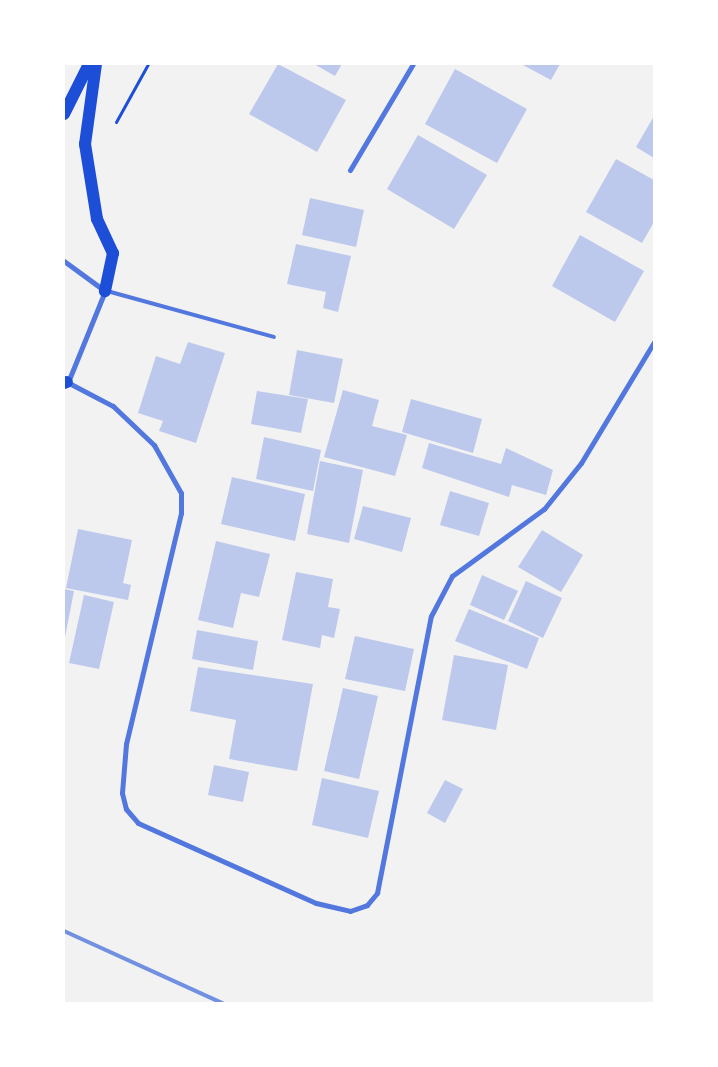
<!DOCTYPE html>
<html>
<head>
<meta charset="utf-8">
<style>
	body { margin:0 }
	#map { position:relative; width:718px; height:1067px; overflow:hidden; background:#f2f2f2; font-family:"Source Sans 3",sans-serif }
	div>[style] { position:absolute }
	.building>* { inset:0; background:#bdc9ec }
	.path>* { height:3px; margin:-1.5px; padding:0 1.5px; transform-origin:1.5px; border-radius:1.5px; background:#1d4ed8 }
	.service>* { height:4px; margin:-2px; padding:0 2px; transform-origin:2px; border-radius:2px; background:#5277de }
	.minor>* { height:5px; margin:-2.5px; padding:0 2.5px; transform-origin:2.5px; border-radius:2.5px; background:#5277de }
	.primary>* { height:12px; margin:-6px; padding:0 6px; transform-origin:6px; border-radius:6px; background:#1d4ed8 }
	.rail>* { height:4px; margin:-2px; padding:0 2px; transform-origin:2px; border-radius:2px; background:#7290e2 }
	span { translate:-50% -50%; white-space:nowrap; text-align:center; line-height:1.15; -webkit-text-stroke:4.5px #fff; paint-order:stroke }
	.frame { position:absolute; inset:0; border:65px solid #fff; pointer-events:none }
</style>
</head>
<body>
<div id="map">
	<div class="building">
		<i style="clip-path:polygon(278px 64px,346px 100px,317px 152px,249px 114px)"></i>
		<i style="clip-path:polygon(314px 64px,342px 64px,335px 76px)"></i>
		<i style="clip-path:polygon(521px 64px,560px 64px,551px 80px)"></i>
		<i style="clip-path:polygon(455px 69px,527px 109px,497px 163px,425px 124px)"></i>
		<i style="clip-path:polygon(654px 116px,654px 158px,636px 147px)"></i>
		<i style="clip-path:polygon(418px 135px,487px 175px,454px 229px,387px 189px)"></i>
		<i style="clip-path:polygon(616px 159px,654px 180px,654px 222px,642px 243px,586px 212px)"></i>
		<i style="clip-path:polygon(310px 198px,364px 210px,356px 247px,302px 235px)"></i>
		<i style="clip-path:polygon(580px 235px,644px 271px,615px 322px,552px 286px)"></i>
		<i style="clip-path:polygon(296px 244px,351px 256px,338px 312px,323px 308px,326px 292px,287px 284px)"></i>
		<i style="clip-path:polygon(188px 342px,225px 353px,196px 443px,159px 431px,163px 421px,138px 413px,156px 356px,180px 364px)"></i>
		<i style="clip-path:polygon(297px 350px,343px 359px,334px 403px,289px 395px)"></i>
		<i style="clip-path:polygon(343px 390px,379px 400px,372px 426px,407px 435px,395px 476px,324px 457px)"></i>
		<i style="clip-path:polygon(257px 391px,308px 399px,301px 433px,251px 424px)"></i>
		<i style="clip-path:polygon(411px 399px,482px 419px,473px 453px,402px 432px)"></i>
		<i style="clip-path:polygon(264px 437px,321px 450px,313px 491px,256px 479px)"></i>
		<i style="clip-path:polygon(429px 443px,501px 464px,506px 448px,553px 470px,546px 495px,512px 485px,509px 497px,422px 468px)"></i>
		<i style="clip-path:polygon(320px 461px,363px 470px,349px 543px,307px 534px)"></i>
		<i style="clip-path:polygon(232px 477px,305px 494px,295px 541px,221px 524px)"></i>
		<i style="clip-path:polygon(450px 491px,489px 503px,479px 536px,440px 525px)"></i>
		<i style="clip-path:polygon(363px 506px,411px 518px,402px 552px,354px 539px)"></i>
		<i style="clip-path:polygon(78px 529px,132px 540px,123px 583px,131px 585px,128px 600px,66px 588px)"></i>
		<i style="clip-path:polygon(542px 530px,583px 555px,561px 592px,518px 567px)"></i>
		<i style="clip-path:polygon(216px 541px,270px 554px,259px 597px,241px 593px,233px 628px,198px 620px)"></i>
		<i style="clip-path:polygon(296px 572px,333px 579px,328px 607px,340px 609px,334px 638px,322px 635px,320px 648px,282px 640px)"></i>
		<i style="clip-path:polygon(482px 575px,518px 591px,504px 620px,470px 605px)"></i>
		<i style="clip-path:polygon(526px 581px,562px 598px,543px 638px,508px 621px)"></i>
		<i style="clip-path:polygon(64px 589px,74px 591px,65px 637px,64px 637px)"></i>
		<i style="clip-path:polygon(84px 595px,114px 602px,99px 669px,69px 663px)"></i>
		<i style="clip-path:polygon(469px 609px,539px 638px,527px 669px,455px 641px)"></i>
		<i style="clip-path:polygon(197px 630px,258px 641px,253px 670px,192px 659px)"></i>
		<i style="clip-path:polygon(355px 636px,414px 649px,405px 691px,345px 679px)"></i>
		<i style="clip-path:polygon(454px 655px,508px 665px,496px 730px,442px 720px)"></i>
		<i style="clip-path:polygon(198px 667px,313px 684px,297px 771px,229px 759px,236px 720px,190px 711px)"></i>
		<i style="clip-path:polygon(343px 688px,378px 696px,359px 779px,324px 771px)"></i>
		<i style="clip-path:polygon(214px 765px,249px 772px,243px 802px,208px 795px)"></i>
		<i style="clip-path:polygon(322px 778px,379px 791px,368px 838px,312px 825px)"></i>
		<i style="clip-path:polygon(445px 780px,463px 789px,445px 823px,427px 813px)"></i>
	</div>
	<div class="path">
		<i style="left:116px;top:122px;width:66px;rotate:-61.1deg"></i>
	</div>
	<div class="service">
		<i style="left:107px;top:291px;width:173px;rotate:15.4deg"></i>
	</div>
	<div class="minor">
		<i style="left:350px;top:170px;width:123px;rotate:-59.3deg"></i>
		<i style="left:64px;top:261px;width:51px;rotate:36.2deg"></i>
		<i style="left:105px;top:291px;width:98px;rotate:112.1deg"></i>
		<i style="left:67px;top:382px;width:52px;rotate:27.6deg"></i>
		<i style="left:113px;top:406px;width:57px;rotate:43.6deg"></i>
		<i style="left:154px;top:445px;width:55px;rotate:60.6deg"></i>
		<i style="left:181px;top:493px;width:20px;rotate:90deg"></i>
		<i style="left:181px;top:513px;width:237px;rotate:103.4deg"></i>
		<i style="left:126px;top:744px;width:49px;rotate:94.7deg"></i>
		<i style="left:122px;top:793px;width:16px;rotate:76deg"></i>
		<i style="left:126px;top:809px;width:18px;rotate:49deg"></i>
		<i style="left:138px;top:823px;width:195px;rotate:24.2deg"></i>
		<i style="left:316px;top:903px;width:35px;rotate:13deg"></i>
		<i style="left:350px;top:911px;width:18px;rotate:-19deg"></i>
		<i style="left:367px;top:905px;width:16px;rotate:-50deg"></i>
		<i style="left:377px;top:893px;width:282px;rotate:-79deg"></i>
		<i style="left:431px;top:616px;width:45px;rotate:-62.3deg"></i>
		<i style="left:452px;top:576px;width:114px;rotate:-36.1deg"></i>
		<i style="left:544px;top:509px;width:59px;rotate:-51.2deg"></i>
		<i style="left:581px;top:463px;width:141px;rotate:-58.9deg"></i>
	</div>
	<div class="primary">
		<i style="left:96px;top:64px;width:81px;rotate:97.8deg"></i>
		<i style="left:85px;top:144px;width:76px;rotate:80.9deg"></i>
		<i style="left:97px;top:219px;width:38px;rotate:65deg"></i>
		<i style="left:113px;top:253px;width:39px;rotate:102deg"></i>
		<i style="left:64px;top:114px;width:56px;rotate:-63.4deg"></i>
		<i style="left:64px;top:383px;width:3px;rotate:-18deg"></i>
	</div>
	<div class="rail">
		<i style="left:64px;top:931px;width:174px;rotate:24.5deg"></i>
	</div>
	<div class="frame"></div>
</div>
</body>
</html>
